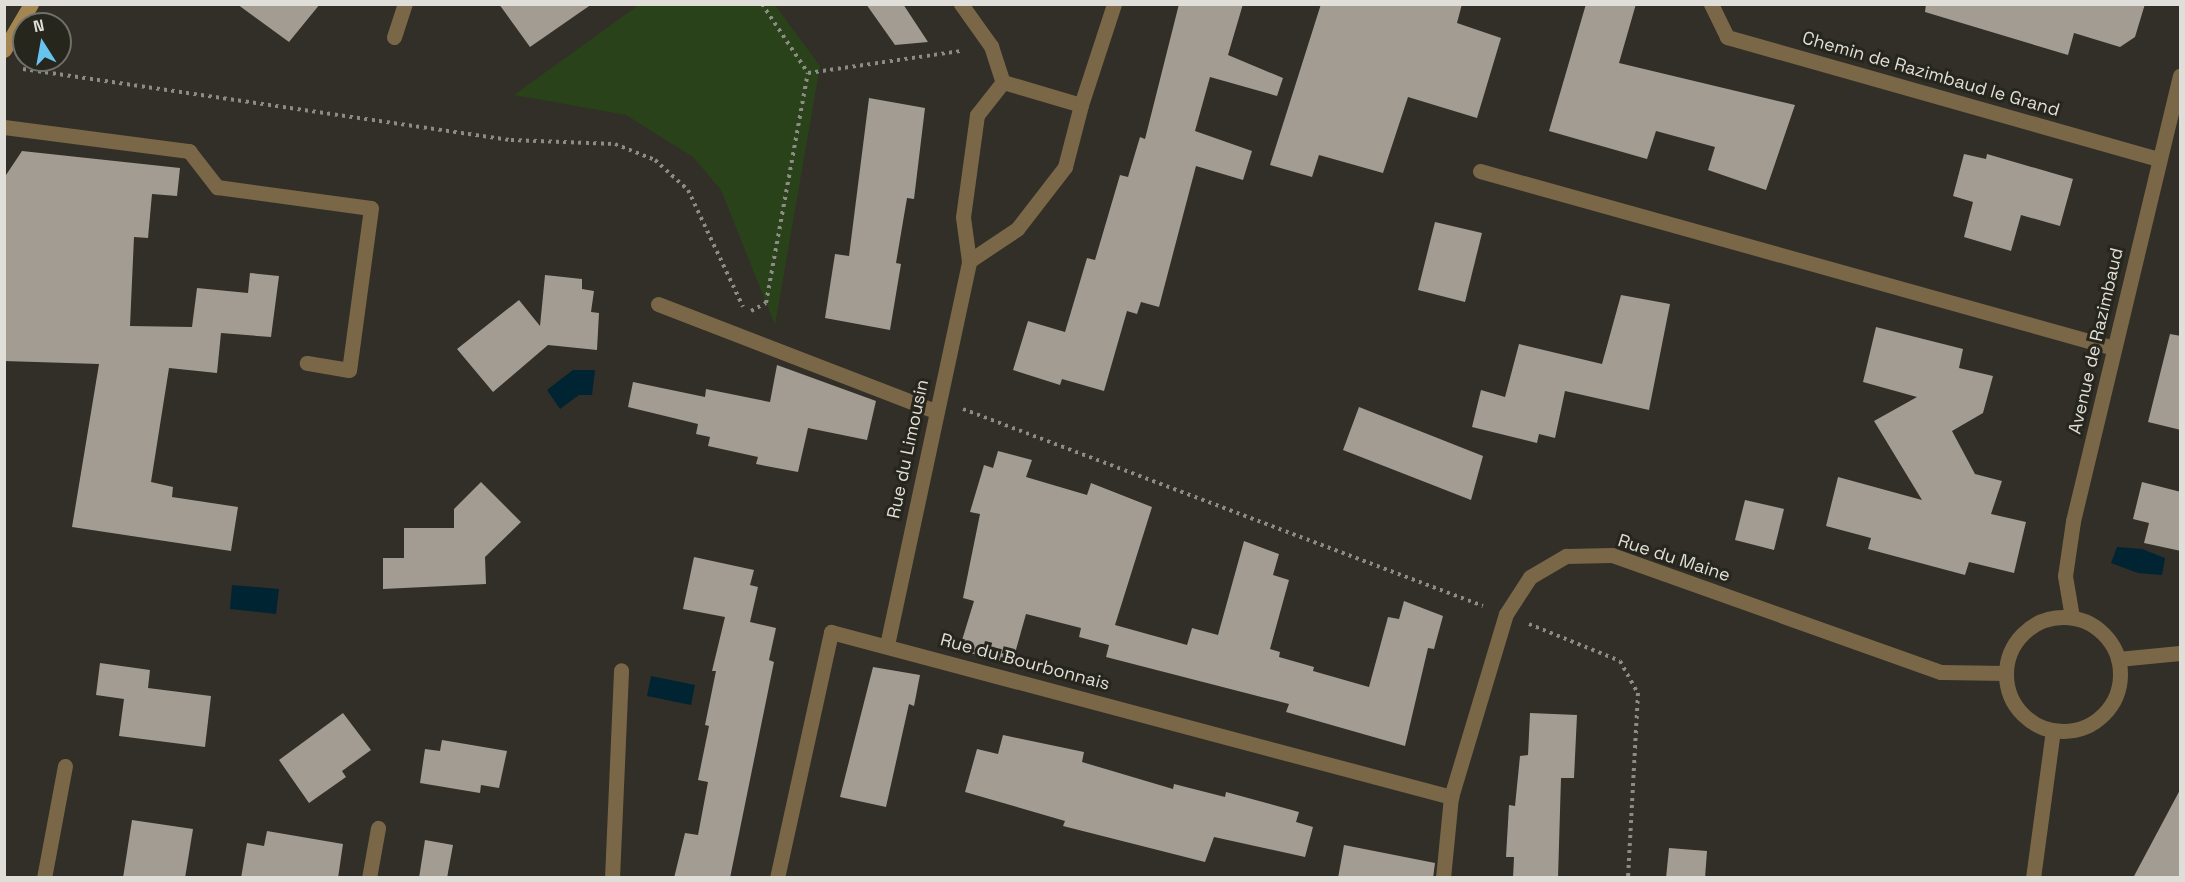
<!DOCTYPE html>
<html>
<head>
<meta charset="utf-8">
<style>
	body { margin:0 }
	#map { position:relative; width:2185px; height:882px; overflow:hidden; background:#312f27; font-family:"Space Grotesk",sans-serif }
	div>[style] { position:absolute }
	.green>* { inset:0; background:#2a4219 }
	.water>* { inset:0; background:#002431 }
	.building>* { inset:0; background:#a39c93 }
	.path>* { height:4px; margin-top:-2px; transform-origin:0; background:repeating-linear-gradient(90deg,#8c8b85 0 3px,transparent 0 7.5px) }
	.service>* { height:15px; margin:-7.5px; padding:0 7.5px; transform-origin:7.5px; border-radius:7.5px; background:#7a6747 }
	.minor>* { height:15px; margin:-7.5px; padding:0 7.5px; transform-origin:7.5px; border-radius:7.5px; background:#7a6747 }
	.tertiary>* { height:15px; margin:-7.5px; padding:0 7.5px; transform-origin:7.5px; border-radius:7.5px; background:#7a6747 }
	.tertiary>.ring { margin:-7.5px; padding:0; box-sizing:content-box; background:none; border:15px solid #7a6747; border-radius:50% }
	.secondary>* { height:15px; margin:-7.5px; padding:0 7.5px; transform-origin:7.5px; border-radius:7.5px; background:#a48652 }
	span { translate:-50% -50%; white-space:nowrap; text-align:center; line-height:1.15; -webkit-text-stroke:6px #27261d; paint-order:stroke }
	.street-label { font-size:18px; color:#dfded9 }
	.frame { position:absolute; inset:0; border:6px solid #dfded9; pointer-events:none }
	.north { position:absolute; left:12px; top:12px; width:60px; height:60px; box-sizing:border-box; background:#27261d; border:2px solid #717068; border-radius:50%; rotate:349deg; font-size:16px; font-weight:700; line-height:24px; text-align:center; color:#dfded9 }
	.north::after { content:''; display:block; margin:auto; width:21px; height:27px; background:#66c4ef; clip-path:polygon(50% 0,100% 100%,50% 72%,0 100%) }
</style>
</head>
<body>
<div id="map">
	<div class="green">
		<i style="clip-path:polygon(640px 4px,775px 5px,820px 66px,775px 325px,721px 190px,693px 157px,626px 115px,514px 95px)"></i>
	</div>
	<div class="water">
		<i style="clip-path:polygon(573px 370px,595px 370px,592px 395px,579px 395px,560px 409px,547px 390px)"></i>
		<i style="clip-path:polygon(2117px 547px,2142px 549px,2165px 558px,2162px 575px,2138px 573px,2111px 563px)"></i>
		<i style="clip-path:polygon(232px 585px,279px 589px,276px 614px,230px 609px)"></i>
		<i style="clip-path:polygon(651px 676px,695px 685px,691px 705px,647px 696px)"></i>
	</div>
	<div class="building">
		<i style="clip-path:polygon(237px 4px,320px 4px,289px 42px)"></i>
		<i style="clip-path:polygon(499px 4px,592px 4px,530px 47px)"></i>
		<i style="clip-path:polygon(866px 4px,903px 4px,928px 42px,895px 45px)"></i>
		<i style="clip-path:polygon(1179px 4px,1243px 4px,1228px 55px,1283px 78px,1277px 96px,1210px 77px,1195px 131px,1252px 151px,1243px 180px,1196px 166px,1159px 307px,1141px 302px,1137px 314px,1127px 311px,1104px 391px,1062px 379px,1060px 385px,1013px 370px,1028px 321px,1065px 332px,1087px 258px,1095px 260px,1120px 175px,1128px 177px,1140px 137px,1145px 139px)"></i>
		<i style="clip-path:polygon(1321px 4px,1462px 4px,1457px 23px,1501px 38px,1477px 118px,1408px 97px,1383px 173px,1319px 155px,1312px 177px,1270px 165px)"></i>
		<i style="clip-path:polygon(1586px 4px,1636px 4px,1619px 63px,1795px 105px,1766px 190px,1708px 170px,1715px 147px,1656px 131px,1647px 159px,1549px 131px)"></i>
		<i style="clip-path:polygon(1926px 4px,2145px 4px,2135px 37px,2120px 47px,2074px 33px,2068px 55px,1925px 12px)"></i>
		<i style="clip-path:polygon(869px 98px,925px 108px,914px 199px,907px 198px,896px 263px,901px 264px,890px 330px,825px 318px,835px 254px,849px 256px)"></i>
		<i style="clip-path:polygon(22px 151px,180px 168px,177px 196px,152px 194px,148px 238px,134px 237px,130px 326px,192px 327px,197px 288px,248px 293px,250px 273px,279px 276px,271px 337px,221px 333px,217px 373px,169px 368px,151px 482px,173px 487px,172px 497px,238px 507px,231px 551px,72px 527px,99px 364px,4px 361px,4px 178px)"></i>
		<i style="clip-path:polygon(1964px 154px,1986px 159px,1987px 154px,2073px 179px,2060px 226px,2021px 215px,2011px 251px,1964px 237px,1973px 202px,1953px 196px)"></i>
		<i style="clip-path:polygon(1435px 222px,1482px 233px,1465px 302px,1418px 290px)"></i>
		<i style="clip-path:polygon(545px 275px,582px 279px,582px 289px,594px 291px,591px 312px,599px 313px,597px 350px,548px 345px,493px 392px,457px 349px,519px 300px,540px 326px)"></i>
		<i style="clip-path:polygon(1621px 295px,1670px 304px,1649px 410px,1565px 391px,1555px 438px,1539px 434px,1537px 443px,1472px 427px,1481px 390px,1505px 397px,1519px 344px,1602px 364px)"></i>
		<i style="clip-path:polygon(1876px 327px,1963px 349px,1959px 368px,1993px 376px,1983px 413px,1952px 431px,1975px 474px,2002px 481px,1991px 514px,2026px 522px,2014px 573px,1969px 562px,1965px 575px,1868px 549px,1871px 538px,1826px 526px,1838px 477px,1922px 500px,1874px 421px,1917px 397px,1863px 382px)"></i>
		<i style="clip-path:polygon(2170px 334px,2181px 336px,2181px 430px,2148px 422px)"></i>
		<i style="clip-path:polygon(777px 365px,876px 401px,867px 440px,808px 428px,798px 472px,756px 464px,758px 457px,708px 446px,710px 437px,696px 434px,698px 424px,628px 407px,633px 382px,705px 397px,706px 389px,770px 402px)"></i>
		<i style="clip-path:polygon(1359px 407px,1483px 456px,1471px 500px,1343px 450px)"></i>
		<i style="clip-path:polygon(998px 451px,1032px 460px,1026px 477px,1087px 495px,1091px 483px,1152px 507px,1115px 625px,1187px 645px,1192px 628px,1218px 635px,1244px 541px,1279px 554px,1273px 575px,1289px 580px,1270px 649px,1280px 652px,1279px 657px,1314px 667px,1313px 671px,1369px 687px,1388px 617px,1399px 619px,1404px 601px,1443px 616px,1434px 649px,1428px 648px,1405px 746px,1286px 712px,1289px 704px,1106px 657px,1109px 645px,1079px 637px,1081px 628px,1026px 614px,1012px 664px,959px 650px,974px 601px,963px 598px,980px 514px,970px 512px,984px 465px,993px 468px)"></i>
		<i style="clip-path:polygon(481px 482px,521px 522px,485px 557px,486px 584px,383px 589px,383px 558px,404px 558px,404px 528px,454px 528px,454px 509px)"></i>
		<i style="clip-path:polygon(2142px 482px,2181px 492px,2181px 551px,2144px 543px,2149px 523px,2133px 519px)"></i>
		<i style="clip-path:polygon(1745px 500px,1784px 509px,1774px 550px,1735px 540px)"></i>
		<i style="clip-path:polygon(694px 557px,754px 570px,750px 585px,758px 587px,750px 622px,776px 628px,769px 660px,774px 662px,730px 878px,674px 878px,685px 833px,698px 835px,708px 782px,698px 780px,709px 726px,705px 725px,716px 671px,712px 671px,725px 617px,683px 609px)"></i>
		<i style="clip-path:polygon(100px 663px,150px 670px,148px 688px,211px 696px,205px 747px,119px 736px,124px 699px,96px 695px)"></i>
		<i style="clip-path:polygon(873px 667px,920px 675px,914px 706px,909px 704px,886px 807px,840px 797px)"></i>
		<i style="clip-path:polygon(343px 713px,371px 750px,342px 771px,346px 777px,309px 803px,279px 760px)"></i>
		<i style="clip-path:polygon(1530px 713px,1577px 715px,1574px 778px,1561px 778px,1558px 878px,1513px 878px,1514px 857px,1506px 857px,1509px 805px,1515px 806px,1520px 756px,1528px 755px)"></i>
		<i style="clip-path:polygon(1003px 735px,1084px 752px,1082px 762px,1173px 789px,1174px 784px,1225px 797px,1226px 792px,1299px 812px,1296px 822px,1313px 827px,1305px 857px,1214px 837px,1205px 862px,1063px 826px,1065px 821px,965px 792px,977px 749px,998px 754px)"></i>
		<i style="clip-path:polygon(442px 740px,507px 751px,499px 788px,481px 785px,480px 793px,420px 783px,425px 749px,440px 751px)"></i>
		<i style="clip-path:polygon(2181px 788px,2181px 878px,2133px 878px)"></i>
		<i style="clip-path:polygon(132px 820px,193px 829px,185px 878px,123px 878px)"></i>
		<i style="clip-path:polygon(267px 831px,343px 844px,338px 878px,241px 878px,247px 843px,264px 846px)"></i>
		<i style="clip-path:polygon(425px 840px,453px 845px,447px 878px,419px 878px)"></i>
		<i style="clip-path:polygon(1344px 845px,1435px 863px,1433px 878px,1338px 878px)"></i>
		<i style="clip-path:polygon(1669px 848px,1707px 851px,1705px 878px,1666px 878px)"></i>
	</div>
	<div class="path">
		<i style="left:762px;top:4px;width:83px;rotate:56.3deg"></i>
		<i style="left:808px;top:73px;width:155px;rotate:-8.2deg"></i>
		<i style="left:23px;top:69px;width:493px;rotate:8.3deg"></i>
		<i style="left:511px;top:140px;width:104px;rotate:2.2deg"></i>
		<i style="left:615px;top:144px;width:43px;rotate:21.8deg"></i>
		<i style="left:655px;top:160px;width:45px;rotate:42.3deg"></i>
		<i style="left:688px;top:190px;width:129px;rotate:64.8deg"></i>
		<i style="left:751px;top:311px;width:17px;rotate:-28deg"></i>
		<i style="left:766px;top:303px;width:234px;rotate:-79.7deg"></i>
		<i style="left:963px;top:409px;width:556px;rotate:20.75deg"></i>
		<i style="left:1529px;top:624px;width:98px;rotate:22.1deg"></i>
		<i style="left:1620px;top:661px;width:37px;rotate:61deg"></i>
		<i style="left:1638px;top:693px;width:185px;rotate:93.1deg"></i>
	</div>
	<div class="service">
		<i style="left:4px;top:127px;width:187px;rotate:7.4deg"></i>
		<i style="left:189px;top:151px;width:46px;rotate:52.1deg"></i>
		<i style="left:217px;top:187px;width:155px;rotate:7.8deg"></i>
		<i style="left:371px;top:208px;width:163px;rotate:97.7deg"></i>
		<i style="left:349px;top:370px;width:43px;rotate:-170.5deg"></i>
		<i style="left:1480px;top:171px;width:658px;rotate:15.6deg"></i>
		<i style="left:658px;top:304px;width:297px;rotate:21.1deg"></i>
		<i style="left:44px;top:878px;width:114px;rotate:-79.4deg"></i>
		<i style="left:369px;top:878px;width:51px;rotate:-79.8deg"></i>
		<i style="left:612px;top:878px;width:208px;rotate:-87.5deg"></i>
	</div>
	<div class="minor">
		<i style="left:961px;top:4px;width:52px;rotate:54.5deg"></i>
		<i style="left:991px;top:46px;width:38px;rotate:72deg"></i>
		<i style="left:1711px;top:4px;width:37px;rotate:64deg"></i>
		<i style="left:1727px;top:37px;width:449px;rotate:15.8deg"></i>
		<i style="left:394px;top:37px;width:35px;rotate:-72deg"></i>
		<i style="left:1003px;top:82px;width:81px;rotate:16.4deg"></i>
		<i style="left:1081px;top:105px;width:64px;rotate:104.5deg"></i>
		<i style="left:1065px;top:167px;width:78px;rotate:127.7deg"></i>
		<i style="left:1017px;top:229px;width:58px;rotate:146.3deg"></i>
		<i style="left:969px;top:261px;width:44px;rotate:-97.8deg"></i>
		<i style="left:963px;top:217px;width:103px;rotate:-82.2deg"></i>
		<i style="left:977px;top:115px;width:42px;rotate:-51.8deg"></i>
		<i style="left:1081px;top:105px;width:106px;rotate:-71.9deg"></i>
		<i style="left:2072px;top:617px;width:42px;rotate:-99.7deg"></i>
		<i style="left:2065px;top:576px;width:56px;rotate:-81.7deg"></i>
		<i style="left:2073px;top:521px;width:458px;rotate:-76.5deg"></i>
		<i style="left:887px;top:645px;width:393px;rotate:-77.9deg"></i>
		<i style="left:777px;top:878px;width:252px;rotate:-77.6deg"></i>
		<i style="left:831px;top:632px;width:642px;rotate:14.9deg"></i>
		<i style="left:1443px;top:878px;width:81px;rotate:-84.4deg"></i>
		<i style="left:1451px;top:797px;width:191px;rotate:-73.3deg"></i>
		<i style="left:1506px;top:614px;width:44px;rotate:-57deg"></i>
		<i style="left:1530px;top:577px;width:42px;rotate:-30.3deg"></i>
		<i style="left:1566px;top:556px;width:46px;rotate:-1.2deg"></i>
		<i style="left:1612px;top:555px;width:349px;rotate:19.6deg"></i>
		<i style="left:1941px;top:672px;width:65px;rotate:0.9deg"></i>
	</div>
	<div class="tertiary">
		<i class="ring" style="left:2006px;top:617px;width:99px;height:99px"></i>
		<i style="left:2118px;top:659px;width:62px;rotate:-5.5deg"></i>
		<i style="left:2033px;top:878px;width:149px;rotate:-82.3deg"></i>
	</div>
	<div class="secondary">
		<i style="left:4px;top:50px;width:53px;rotate:-59.6deg"></i>
	</div>
	<div class="street-label">
		<span style="left:1931px;top:74px;rotate:16deg">Chemin de Razimbaud le Grand</span>
		<span style="left:2096px;top:341px;rotate:-77deg">Avenue de Razimbaud</span>
		<span style="left:908px;top:449px;rotate:-78deg">Rue du Limousin</span>
		<span style="left:1674px;top:558px;rotate:18deg">Rue du Maine</span>
		<span style="left:1025px;top:662px;rotate:15deg">Rue du Bourbonnais</span>
	</div>
	<div class="frame"></div>
	<div class="north">N</div>
</div>
</body>
</html>
